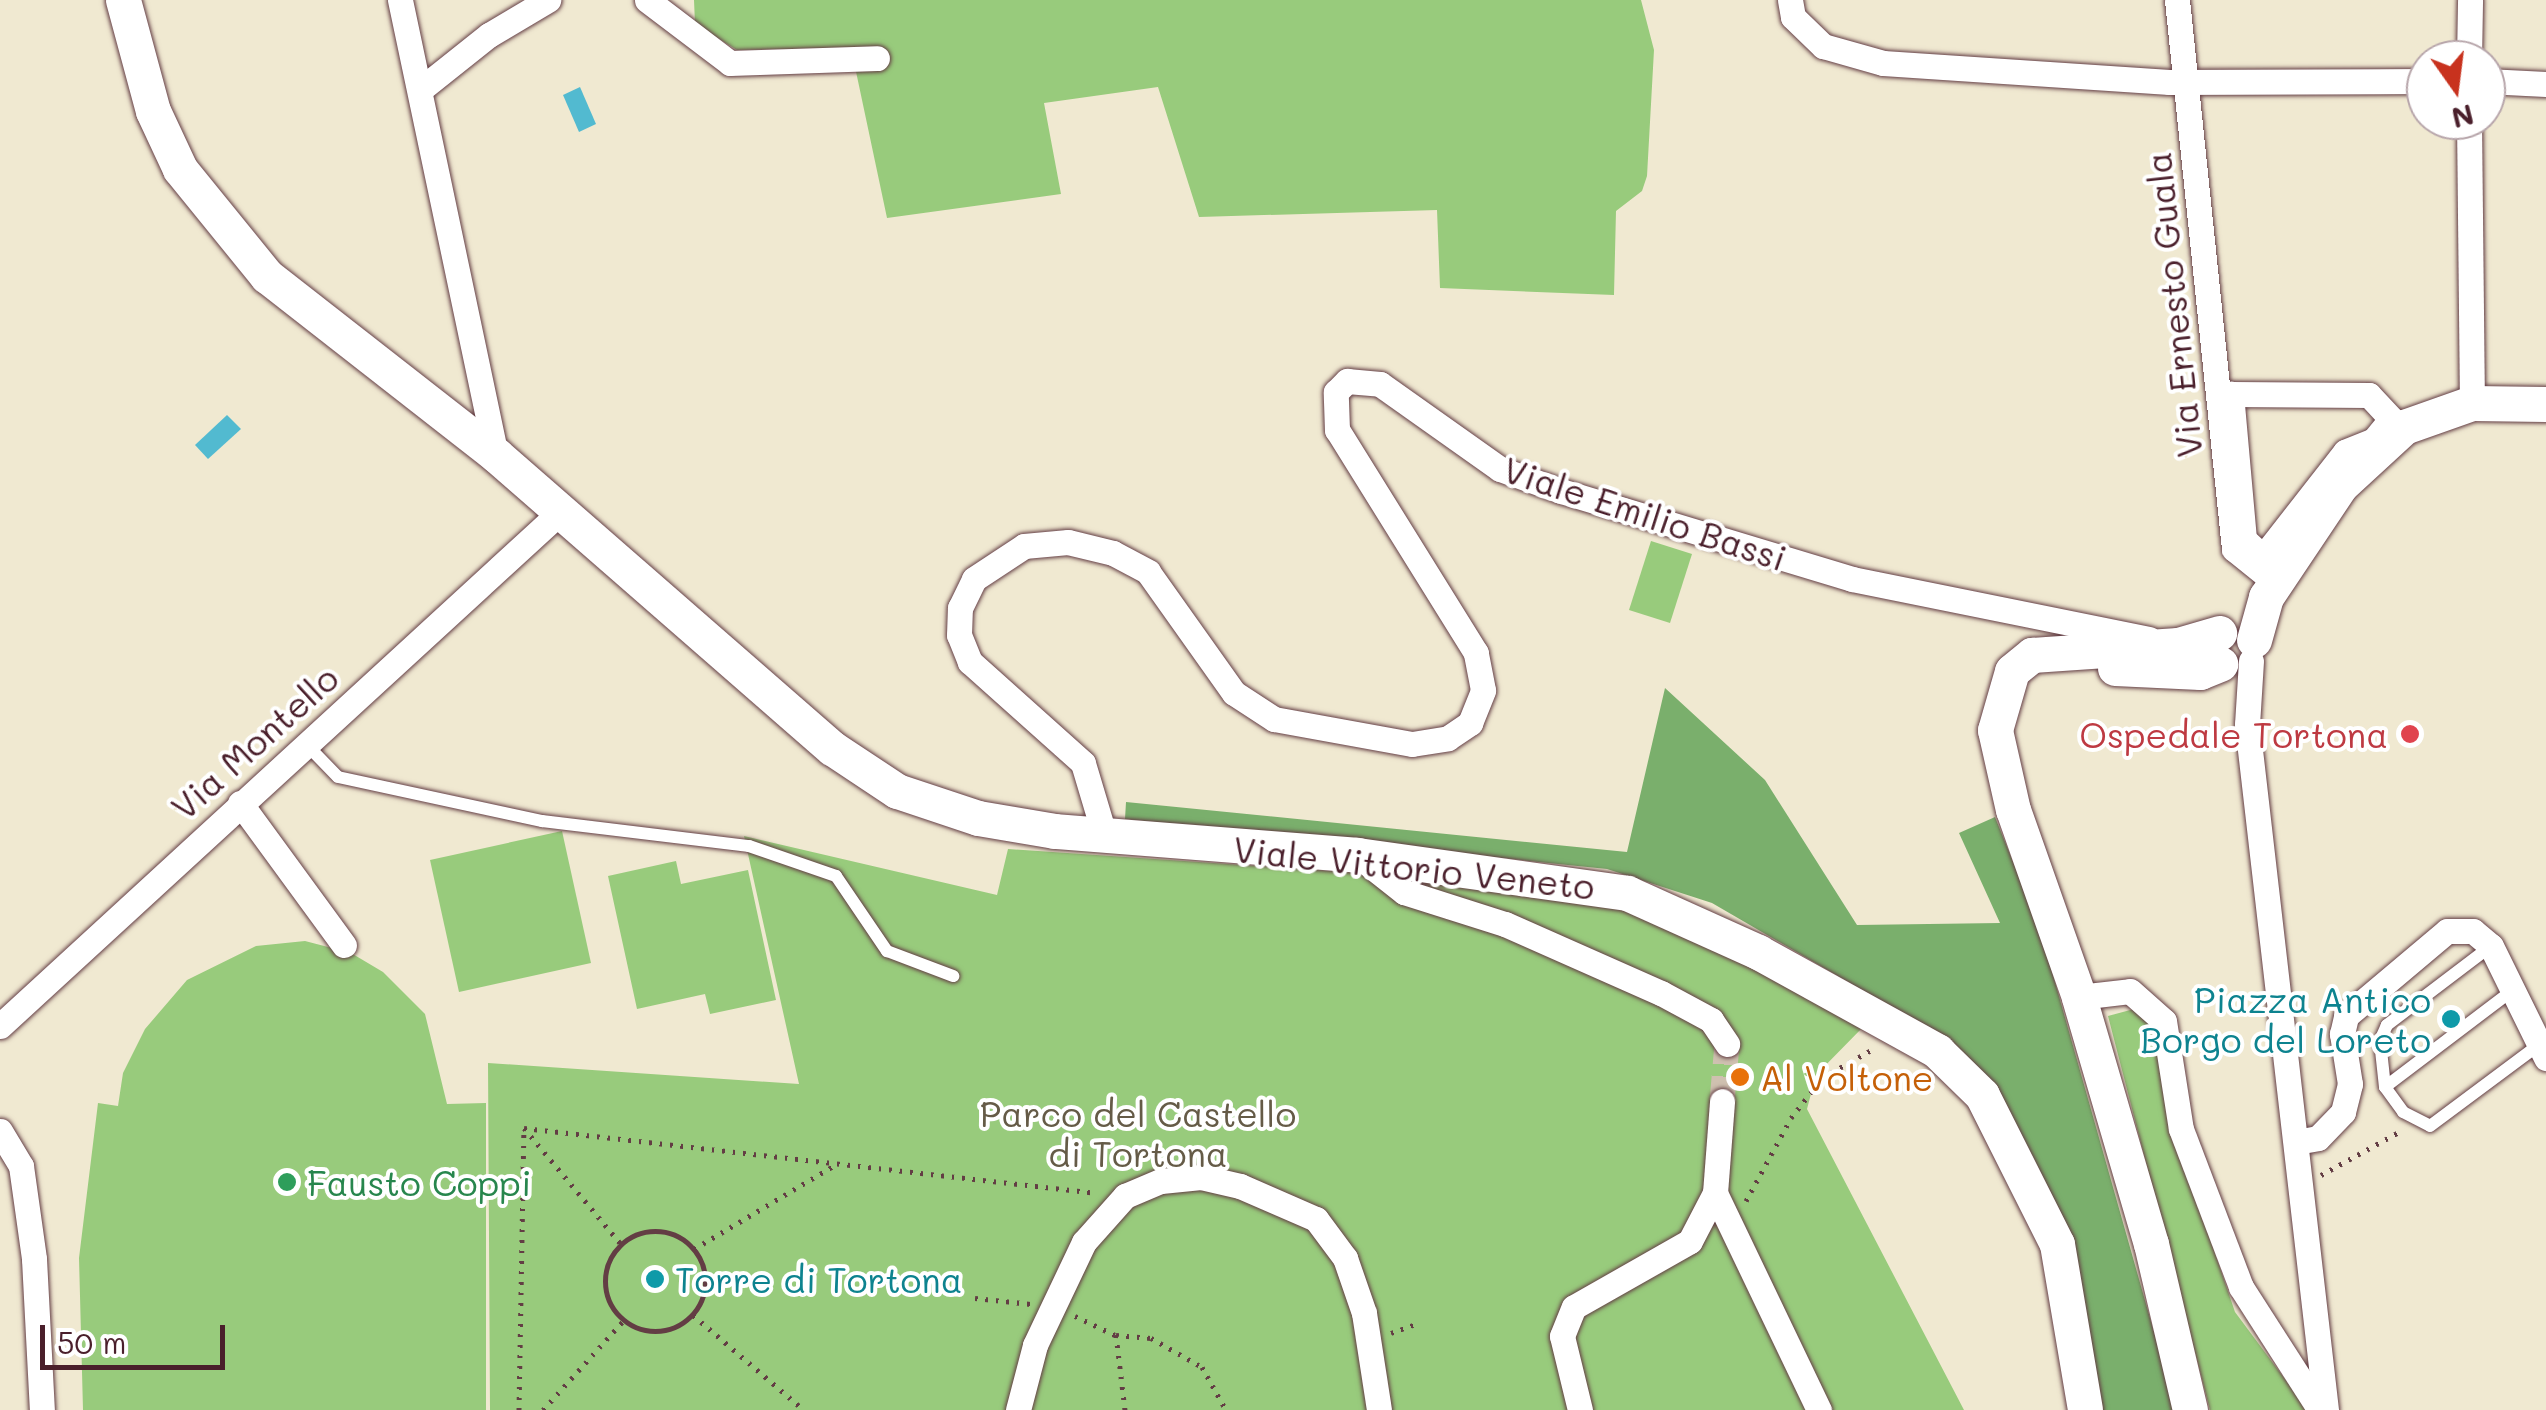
<!DOCTYPE html>
<html>
<head>
<meta charset="utf-8">
<style>
	body { margin:0 }
	#map { position:relative; width:2546px; height:1410px; overflow:hidden; background:#f0e9d1; font-family:Mali,sans-serif }
	div>[style] { position:absolute }
	.green>* { inset:0; background:#98cb7c }
	.forest>* { inset:0; background:#7aaf6c }
	.water>* { inset:0; background:#52bad0 }
	.street-tunnel>* { height:25px; margin-top:-12.5px; transform-origin:0; background:repeating-linear-gradient(90deg,#cfc1b0 0 25px,transparent 0 37px) }
	.path>* { height:5px; margin-top:-2.5px; transform-origin:0; background:repeating-linear-gradient(90deg,#633d44 0 2.5px,transparent 0 10.5px) }
	.path>.ring { margin:-2.5px; padding:0; box-sizing:content-box; background:none; border:5px solid #633d44; border-radius:50% }
	.roads { filter:drop-shadow(0 0 2px #633d44) drop-shadow(0 0 2px #633d44) }
	.lane>* { height:12px; margin:-6px; padding:0 6px; transform-origin:6px; border-radius:6px; background:#fff }
	.street>* { height:25px; margin:-12.5px; padding:0 12.5px; transform-origin:12.5px; border-radius:12.5px; background:#fff }
	.secondary>* { height:35px; margin:-17.5px; padding:0 17.5px; transform-origin:17.5px; border-radius:17.5px; background:#fff }
	.dots>* { width:28px; height:28px; translate:-50% -50%; box-sizing:border-box; border:5px solid #fff; border-radius:50% }
	span { translate:-50% -50%; white-space:nowrap; text-align:center; line-height:1.15; -webkit-text-stroke:8px #fff; paint-order:stroke }
	.street-label { font-size:35px; color:#4a1f2b }
	.health-label { font-size:35px; color:#be3a42 }
	.right { translate:-100% -50%; text-align:right }
	.culture-label { font-size:35px; color:#0d838f }
	.left { translate:0 -50%; text-align:left }
	.food-label { font-size:35px; color:#c56008 }
	.park-label { font-size:35px; color:#655b47 }
	.leisure-label { font-size:35px; color:#27864d }
	.north { position:absolute; left:2406px; top:40px; width:100px; height:100px; box-sizing:border-box; background:#fff; border:2px solid #b7a5aa; border-radius:50%; rotate:166deg; font-size:28px; font-weight:700; line-height:40px; text-align:center; color:#4a1f2b }
	.north::after { content:''; display:block; margin:auto; width:35px; height:45px; background:#c8321e; clip-path:polygon(50% 0,100% 100%,50% 72%,0 100%) }
	.scale { position:absolute; left:40px; top:1325px; width:185px; height:45px; box-sizing:border-box; border:5px solid #4a1f2b; border-top:0; padding-left:12px; font-size:30px; line-height:35px; white-space:nowrap; color:#4a1f2b; -webkit-text-stroke:8px #fff; paint-order:stroke }
</style>
</head>
<body>
<div id="map">
	<div class="green">
		<i style="clip-path:polygon(694px 0,1641px 0,1654px 50px,1647px 176px,1642px 191px,1616px 211px,1614px 295px,1440px 288px,1437px 210px,1199px 217px,1158px 87px,1044px 103px,1061px 194px,887px 218px,851px 48px,737px 50px,695px 24px)"></i>
		<i style="clip-path:polygon(1651px 541px,1692px 554px,1670px 623px,1629px 610px)"></i>
		<i style="clip-path:polygon(562px 831px,591px 963px,459px 992px,430px 860px)"></i>
		<i style="clip-path:polygon(744px 836px,997px 895px,1008px 849px,1390px 875px,1639px 909px,1864px 1026px,1816px 1075px,1807px 1109px,1964px 1410px,490px 1410px,488px 1063px,799px 1084px)"></i>
		<i style="clip-path:polygon(676px 861px,681px 884px,748px 870px,776px 1000px,710px 1014px,705px 994px,637px 1009px,608px 876px)"></i>
		<i style="clip-path:polygon(305px 941px,351px 953px,383px 972px,425px 1014px,447px 1104px,486px 1103px,486px 1410px,83px 1410px,79px 1258px,98px 1103px,118px 1106px,123px 1073px,145px 1029px,187px 980px,256px 946px)"></i>
		<i style="clip-path:polygon(2134px 1009px,2159px 1027px,2174px 1133px,2235px 1312px,2308px 1410px,2210px 1410px,2108px 1016px)"></i>
	</div>
	<div class="forest">
		<i style="clip-path:polygon(1665px 688px,1765px 780px,1857px 925px,2000px 923px,1959px 833px,1995px 817px,2040px 929px,2176px 1410px,2096px 1410px,2069px 1247px,1917px 1022px,1712px 903px,1607px 869px,1125px 819px,1126px 802px,1627px 852px)"></i>
	</div>
	<div class="water">
		<i style="clip-path:polygon(580px 87px,596px 124px,579px 132px,563px 95px)"></i>
		<i style="clip-path:polygon(227px 415px,241px 429px,208px 459px,195px 445px)"></i>
	</div>
	<div class="street-tunnel">
		<i style="left:1722px;top:1101px;width:57px;rotate:-85deg"></i>
	</div>
	<div class="path">
		<i style="left:524px;top:1128px;width:577px;rotate:6.47deg"></i>
		<i style="left:2321px;top:1175px;width:89px;rotate:-28.9deg"></i>
		<i style="left:1746px;top:1201px;width:94px;rotate:-61.5deg"></i>
		<i style="left:1791px;top:1118px;width:51px;rotate:-52.2deg"></i>
		<i style="left:1822px;top:1078px;width:59px;rotate:-29.6deg"></i>
		<i class="ring" style="left:605px;top:1231px;width:95px;height:95px"></i>
		<i style="left:694px;top:1249px;width:162px;rotate:-30.8deg"></i>
		<i style="left:975px;top:1298px;width:56px;rotate:6.1deg"></i>
		<i style="left:693px;top:1315px;width:146px;rotate:40.6deg"></i>
		<i style="left:1075px;top:1316px;width:44px;rotate:25.4deg"></i>
		<i style="left:1391px;top:1333px;width:30px;rotate:-20deg"></i>
		<i style="left:519px;top:1410px;width:282px;rotate:-89deg"></i>
		<i style="left:524px;top:1128px;width:151px;rotate:50.1deg"></i>
		<i style="left:543px;top:1410px;width:120px;rotate:-48deg"></i>
		<i style="left:1125px;top:1410px;width:76px;rotate:-96.8deg"></i>
		<i style="left:1116px;top:1335px;width:35px;rotate:5deg"></i>
		<i style="left:1151px;top:1338px;width:59px;rotate:29.6deg"></i>
		<i style="left:1202px;top:1367px;width:49px;rotate:60.8deg"></i>
	</div>
	<div class="roads">
		<div class="lane">
			<i style="left:305px;top:743px;width:47px;rotate:45.9deg"></i>
			<i style="left:338px;top:777px;width:209px;rotate:12.2deg"></i>
			<i style="left:542px;top:821px;width:209px;rotate:6.9deg"></i>
			<i style="left:749px;top:846px;width:92px;rotate:19deg"></i>
			<i style="left:836px;top:876px;width:91px;rotate:55.8deg"></i>
			<i style="left:887px;top:951px;width:71px;rotate:20.7deg"></i>
			<i style="left:2491px;top:946px;width:131px;rotate:142.8deg"></i>
			<i style="left:2387px;top:1025px;width:17px;rotate:114deg"></i>
			<i style="left:2380px;top:1041px;width:46px;rotate:83.8deg"></i>
			<i style="left:2385px;top:1087px;width:31px;rotate:54deg"></i>
			<i style="left:2403px;top:1112px;width:30px;rotate:27deg"></i>
			<i style="left:2430px;top:1126px;width:137px;rotate:-36.7deg"></i>
			<i style="left:2385px;top:1087px;width:161px;rotate:-37.2deg"></i>
		</div>
		<div class="street">
			<i style="left:400px;top:0;width:465px;rotate:78.1deg"></i>
			<i style="left:647px;top:0;width:104px;rotate:37.2deg"></i>
			<i style="left:730px;top:63px;width:147px;rotate:-1.9deg"></i>
			<i style="left:1790px;top:0;width:17px;rotate:80deg"></i>
			<i style="left:1793px;top:17px;width:42px;rotate:44deg"></i>
			<i style="left:1823px;top:46px;width:62px;rotate:15.8deg"></i>
			<i style="left:1883px;top:63px;width:287px;rotate:3.8deg"></i>
			<i style="left:2169px;top:82px;width:257px;rotate:-0.2deg"></i>
			<i style="left:2177px;top:0;width:552px;rotate:84.07deg"></i>
			<i style="left:2234px;top:549px;width:53px;rotate:38.8deg"></i>
			<i style="left:2469px;top:60px;width:60px;rotate:-89deg"></i>
			<i style="left:2486px;top:81px;width:60px;rotate:2.9deg"></i>
			<i style="left:421px;top:89px;width:87px;rotate:-38.5deg"></i>
			<i style="left:489px;top:35px;width:69px;rotate:-30.7deg"></i>
			<i style="left:2469px;top:120px;width:283px;rotate:89.4deg"></i>
			<i style="left:2231px;top:394px;width:138px;rotate:0.4deg"></i>
			<i style="left:2369px;top:395px;width:33px;rotate:47deg"></i>
			<i style="left:2391px;top:419px;width:27px;rotate:129deg"></i>
			<i style="left:2374px;top:440px;width:31px;rotate:158deg"></i>
			<i style="left:2345px;top:452px;width:133px;rotate:128deg"></i>
			<i style="left:2263px;top:557px;width:26px;rotate:-137deg"></i>
			<i style="left:2244px;top:539px;width:146px;rotate:-95.1deg"></i>
			<i style="left:2251px;top:661px;width:63px;rotate:93.6deg"></i>
			<i style="left:2247px;top:724px;width:691px;rotate:83.43deg"></i>
			<i style="left:240px;top:803px;width:176px;rotate:53.8deg"></i>
			<i style="left:1105px;top:837px;width:77px;rotate:-106.6deg"></i>
			<i style="left:1083px;top:763px;width:152px;rotate:-138.2deg"></i>
			<i style="left:970px;top:662px;width:29px;rotate:-112deg"></i>
			<i style="left:959px;top:635px;width:27px;rotate:-88deg"></i>
			<i style="left:960px;top:608px;width:32px;rotate:-64deg"></i>
			<i style="left:974px;top:579px;width:60px;rotate:-33.4deg"></i>
			<i style="left:1024px;top:546px;width:44px;rotate:-5.2deg"></i>
			<i style="left:1068px;top:542px;width:46px;rotate:13.7deg"></i>
			<i style="left:1113px;top:553px;width:40px;rotate:28deg"></i>
			<i style="left:1148px;top:572px;width:148px;rotate:54.6deg"></i>
			<i style="left:1234px;top:693px;width:48px;rotate:33deg"></i>
			<i style="left:1274px;top:719px;width:140px;rotate:10.3deg"></i>
			<i style="left:1412px;top:744px;width:36px;rotate:-9deg"></i>
			<i style="left:1448px;top:738px;width:27px;rotate:-34deg"></i>
			<i style="left:1470px;top:723px;width:35px;rotate:-68deg"></i>
			<i style="left:1483px;top:690px;width:38px;rotate:-101deg"></i>
			<i style="left:1476px;top:653px;width:263px;rotate:-121.9deg"></i>
			<i style="left:1337px;top:430px;width:38px;rotate:-92deg"></i>
			<i style="left:1336px;top:392px;width:16px;rotate:-45deg"></i>
			<i style="left:1347px;top:381px;width:33px;rotate:5deg"></i>
			<i style="left:1380px;top:384px;width:147px;rotate:35.3deg"></i>
			<i style="left:1500px;top:469px;width:65px;rotate:19.8deg"></i>
			<i style="left:1561px;top:491px;width:304px;rotate:16.8deg"></i>
			<i style="left:1852px;top:579px;width:303px;rotate:11.4deg"></i>
			<i style="left:1357px;top:855px;width:60px;rotate:38.2deg"></i>
			<i style="left:1404px;top:892px;width:106px;rotate:17.6deg"></i>
			<i style="left:1505px;top:924px;width:171px;rotate:23.9deg"></i>
			<i style="left:1661px;top:993px;width:57px;rotate:28.4deg"></i>
			<i style="left:1711px;top:1020px;width:29px;rotate:56deg"></i>
			<i style="left:2079px;top:997px;width:51px;rotate:-6.7deg"></i>
			<i style="left:2130px;top:991px;width:45px;rotate:41.4deg"></i>
			<i style="left:2164px;top:1021px;width:109px;rotate:81.1deg"></i>
			<i style="left:2181px;top:1129px;width:169px;rotate:69.2deg"></i>
			<i style="left:2241px;top:1287px;width:146px;rotate:57.3deg"></i>
			<i style="left:0;top:1026px;width:757px;rotate:-42.54deg"></i>
			<i style="left:0;top:1131px;width:41px;rotate:59deg"></i>
			<i style="left:21px;top:1166px;width:94px;rotate:82deg"></i>
			<i style="left:34px;top:1259px;width:151px;rotate:87deg"></i>
			<i style="left:2296px;top:1142px;width:22px;rotate:-10deg"></i>
			<i style="left:2318px;top:1138px;width:36px;rotate:-46deg"></i>
			<i style="left:2343px;top:1112px;width:29px;rotate:-76deg"></i>
			<i style="left:2350px;top:1084px;width:51px;rotate:-99.1deg"></i>
			<i style="left:2342px;top:1034px;width:18px;rotate:-77deg"></i>
			<i style="left:2346px;top:1016px;width:132px;rotate:-40.1deg"></i>
			<i style="left:2447px;top:931px;width:26px"></i>
			<i style="left:2473px;top:931px;width:23px;rotate:40deg"></i>
			<i style="left:2491px;top:946px;width:125px;rotate:63.8deg"></i>
			<i style="left:1715px;top:1193px;width:241px;rotate:64.4deg"></i>
			<i style="left:1018px;top:1410px;width:67px;rotate:-75.3deg"></i>
			<i style="left:1035px;top:1345px;width:114px;rotate:-64.6deg"></i>
			<i style="left:1084px;top:1242px;width:62px;rotate:-48.3deg"></i>
			<i style="left:1125px;top:1196px;width:39px;rotate:-23deg"></i>
			<i style="left:1161px;top:1181px;width:40px;rotate:-5.7deg"></i>
			<i style="left:1201px;top:1177px;width:40px;rotate:13deg"></i>
			<i style="left:1240px;top:1186px;width:83px;rotate:23.5deg"></i>
			<i style="left:1316px;top:1219px;width:49px;rotate:53.4deg"></i>
			<i style="left:1345px;top:1258px;width:58px;rotate:70.9deg"></i>
			<i style="left:1364px;top:1313px;width:98px;rotate:81.2deg"></i>
			<i style="left:1580px;top:1410px;width:76px;rotate:-103.7deg"></i>
			<i style="left:1562px;top:1336px;width:31px;rotate:-68deg"></i>
			<i style="left:1574px;top:1307px;width:133px;rotate:-29.6deg"></i>
			<i style="left:1690px;top:1241px;width:54px;rotate:-62.5deg"></i>
			<i style="left:1715px;top:1193px;width:92px;rotate:-85.6deg"></i>
		</div>
		<div class="secondary">
			<i style="left:123px;top:0;width:115px;rotate:74.9deg"></i>
			<i style="left:153px;top:111px;width:64px;rotate:65deg"></i>
			<i style="left:180px;top:169px;width:138px;rotate:50.9deg"></i>
			<i style="left:267px;top:276px;width:291px;rotate:38deg"></i>
			<i style="left:496px;top:455px;width:446px;rotate:41.1deg"></i>
			<i style="left:832px;top:748px;width:78px;rotate:33.5deg"></i>
			<i style="left:897px;top:791px;width:85px;rotate:18.4deg"></i>
			<i style="left:978px;top:818px;width:78px;rotate:9.6deg"></i>
			<i style="left:1055px;top:831px;width:303px;rotate:4.5deg"></i>
			<i style="left:1357px;top:855px;width:273px;rotate:8deg"></i>
			<i style="left:1627px;top:893px;width:144px;rotate:24.2deg"></i>
			<i style="left:1758px;top:952px;width:205px;rotate:28.9deg"></i>
			<i style="left:1937px;top:1051px;width:63px;rotate:44.4deg"></i>
			<i style="left:1982px;top:1095px;width:167px;rotate:63.3deg"></i>
			<i style="left:2057px;top:1244px;width:168px;rotate:80.4deg"></i>
			<i style="left:2254px;top:640px;width:45px;rotate:-74.4deg"></i>
			<i style="left:2266px;top:597px;width:135px;rotate:-56.2deg"></i>
			<i style="left:2341px;top:485px;width:86px;rotate:-42.6deg"></i>
			<i style="left:2404px;top:427px;width:72px;rotate:-19.4deg"></i>
			<i style="left:2472px;top:403px;width:74px;rotate:0.8deg"></i>
			<i style="left:2115px;top:668px;width:85px;rotate:2.7deg"></i>
			<i style="left:2200px;top:672px;width:22px;rotate:-22deg"></i>
			<i style="left:2190px;top:1410px;width:171px;rotate:-103.2deg"></i>
			<i style="left:2151px;top:1244px;width:257px;rotate:-106.3deg"></i>
			<i style="left:2079px;top:997px;width:198px;rotate:-109.4deg"></i>
			<i style="left:2013px;top:810px;width:82px;rotate:-102.7deg"></i>
			<i style="left:1995px;top:730px;width:61px;rotate:-73.9deg"></i>
			<i style="left:2012px;top:671px;width:26px;rotate:-39deg"></i>
			<i style="left:2032px;top:655px;width:146px;rotate:-3.9deg"></i>
			<i style="left:2178px;top:645px;width:43px;rotate:-16.3deg"></i>
		</div>
	</div>
	<div class="dots">
		<i style="left:2410px;top:734px;background:#e0444e"></i>
		<i style="left:2451px;top:1019px;background:#0f9aa8"></i>
		<i style="left:1740px;top:1077px;background:#e8710a"></i>
		<i style="left:287px;top:1182px;background:#2e9e5b"></i>
		<i style="left:655px;top:1279px;background:#0f9aa8"></i>
	</div>
	<div class="street-label">
		<span style="left:2173px;top:305px;rotate:-96deg">Via Ernesto Guala</span>
		<span style="left:1645px;top:513px;rotate:18deg">Viale Emilio Bassi</span>
		<span style="left:254px;top:742px;rotate:-42deg">Via Montello</span>
		<span style="left:1414px;top:867px;rotate:6deg">Viale Vittorio Veneto</span>
	</div>
	<div class="health-label">
		<span class="right" style="left:2388px;top:734px">Ospedale Tortona</span>
	</div>
	<div class="culture-label">
		<span class="right" style="left:2431px;top:1019px">Piazza Antico<br>Borgo del Loreto</span>
		<span class="left" style="left:675px;top:1279px">Torre di Tortona</span>
	</div>
	<div class="food-label">
		<span class="left" style="left:1760px;top:1077px">Al Voltone</span>
	</div>
	<div class="park-label">
		<span style="left:1138px;top:1133px">Parco del Castello<br>di Tortona</span>
	</div>
	<div class="leisure-label">
		<span class="left" style="left:307px;top:1182px">Fausto Coppi</span>
	</div>
	<div class="north">N</div>
	<div class="scale">50 m</div>
</div>
</body>
</html>
